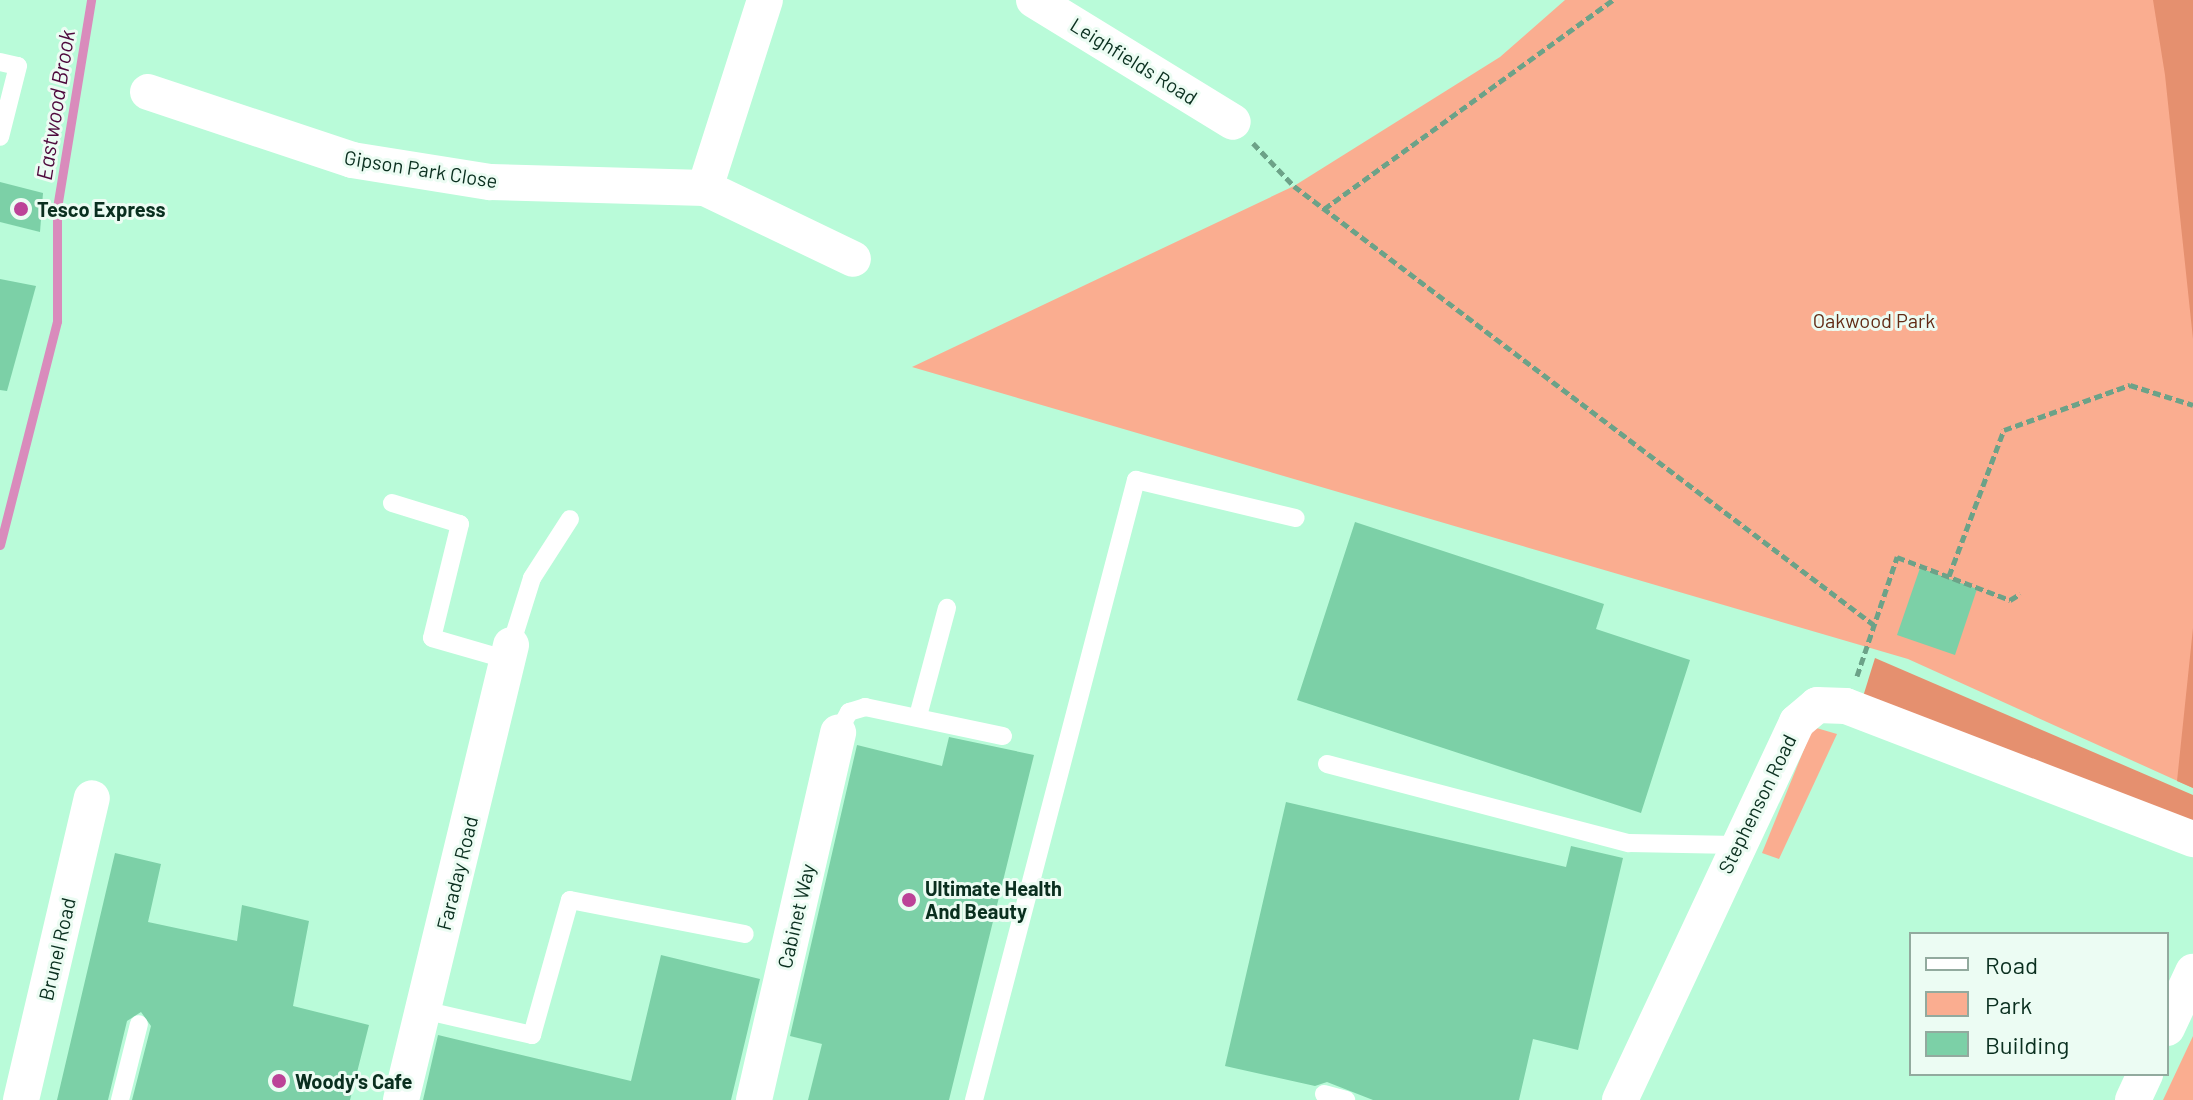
<!DOCTYPE html>
<html>
<head>
<meta charset="utf-8">
<style>
	body { margin:0 }
	#map { position:relative; width:2193px; height:1100px; overflow:hidden; background:#b9fbd9; font-family:Barlow,sans-serif }
	div>[style] { position:absolute }
	.green>* { inset:0; background:#faad90 }
	.forest>* { inset:0; background:#e5906f }
	.stream>* { height:9px; margin:-4.5px; padding:0 4.5px; transform-origin:4.5px; border-radius:4.5px; background:#d98bbc }
	.building>* { inset:0; background:#7cd0a7 }
	.path>* { height:5px; margin-top:-2.5px; transform-origin:0; background:repeating-linear-gradient(90deg,#6ca288 0 8px,transparent 0 12px) }
	.lane>* { height:18px; margin:-9px; padding:0 9px; transform-origin:9px; border-radius:9px; background:#fff }
	.street>* { height:36px; margin:-18px; padding:0 18px; transform-origin:18px; border-radius:18px; background:#fff }
	.dots>* { width:22px; height:22px; translate:-50% -50%; box-sizing:border-box; border:4px solid #ecfcf3; border-radius:50% }
	span { translate:-50% -50%; white-space:nowrap; text-align:center; line-height:1.15; -webkit-text-stroke:6px #ecfcf3; paint-order:stroke }
	.street-label { font-size:20px; color:#0a2f1f }
	.poi-label { font-size:20px; color:#0a2f1f; font-weight:700 }
	.left { translate:0 -50%; text-align:left }
	.park-label { font-size:20px; color:#622b15 }
	.water-label { font-size:22px; color:#4f093d; font-style:italic }
	.legend { position:absolute; left:1909px; top:932px; width:260px; height:144px; box-sizing:border-box; background:#ecfcf3; border:2px solid #92aa9e; margin:0; padding:10px 14px; list-style:none; font-size:24px; color:#0a2f1f }
	.legend li { display:flex; align-items:center; gap:16px; height:40px }
	.legend b { width:40px; border:2px solid #92aa9e }
</style>
</head>
<body>
<div id="map">
	<div class="green">
		<i style="clip-path:polygon(1565px 0,2193px 0,2193px 788px,1908px 659px,912px 367px,1294px 186px,1500px 57px)"></i>
		<i style="clip-path:polygon(1813px 727px,1837px 734px,1779px 859px,1762px 853px)"></i>
		<i style="clip-path:polygon(2193px 1036px,2193px 1100px,2163px 1100px)"></i>
	</div>
	<div class="forest">
		<i style="clip-path:polygon(2153px 0,2193px 0,2193px 339px,2165px 75px)"></i>
		<i style="clip-path:polygon(2193px 628px,2193px 788px,2177px 781px)"></i>
		<i style="clip-path:polygon(1875px 658px,2193px 795px,2193px 820px,2126px 811px,1861px 703px)"></i>
	</div>
	<div class="stream">
		<i style="left:0;top:545px;width:231px;rotate:-75.7deg"></i>
		<i style="left:57px;top:321px;width:113px;rotate:-90deg"></i>
		<i style="left:57px;top:208px;width:211px;rotate:-80.7deg"></i>
	</div>
	<div class="building">
		<i style="clip-path:polygon(0 182px,43px 193px,40px 232px,0 222px)"></i>
		<i style="clip-path:polygon(0 279px,36px 286px,7px 391px,0 390px)"></i>
		<i style="clip-path:polygon(1355px 522px,1604px 604px,1596px 629px,1690px 660px,1641px 813px,1297px 700px)"></i>
		<i style="clip-path:polygon(1920px 568px,1977px 589px,1955px 655px,1897px 635px)"></i>
		<i style="clip-path:polygon(949px 737px,1034px 755px,949px 1100px,808px 1100px,822px 1044px,790px 1036px,857px 745px,942px 766px)"></i>
		<i style="clip-path:polygon(1286px 802px,1566px 867px,1571px 846px,1623px 858px,1578px 1050px,1533px 1039px,1519px 1100px,1373px 1100px,1327px 1082px,1315px 1086px,1225px 1066px)"></i>
		<i style="clip-path:polygon(115px 853px,161px 864px,148px 922px,237px 941px,242px 905px,309px 921px,293px 1006px,369px 1025px,350px 1100px,132px 1100px,151px 1026px,141px 1012px,127px 1021px,108px 1100px,57px 1100px)"></i>
		<i style="clip-path:polygon(661px 955px,760px 979px,731px 1100px,423px 1100px,438px 1035px,631px 1081px)"></i>
	</div>
	<div class="path">
		<i style="left:1253px;top:143px;width:59px;rotate:46.4deg"></i>
		<i style="left:1294px;top:186px;width:727px;rotate:37.12deg"></i>
		<i style="left:1324px;top:209px;width:357px;rotate:-35.9deg"></i>
		<i style="left:1949px;top:576px;width:156px;rotate:-69.4deg"></i>
		<i style="left:2004px;top:430px;width:134px;rotate:-19.7deg"></i>
		<i style="left:2130px;top:385px;width:66px;rotate:17.6deg"></i>
		<i style="left:1857px;top:676px;width:126px;rotate:-71.4deg"></i>
		<i style="left:1897px;top:557px;width:121px;rotate:20.8deg"></i>
		<i style="left:2010px;top:600px;width:12px;rotate:-31deg"></i>
	</div>
	<div class="lane">
		<i style="left:0;top:62px;width:18px;rotate:13deg"></i>
		<i style="left:18px;top:66px;width:73px;rotate:104.2deg"></i>
		<i style="left:392px;top:503px;width:71px;rotate:17.2deg"></i>
		<i style="left:460px;top:524px;width:117px;rotate:103.8deg"></i>
		<i style="left:432px;top:638px;width:79px;rotate:16.1deg"></i>
		<i style="left:511px;top:645px;width:70px;rotate:-72.6deg"></i>
		<i style="left:532px;top:578px;width:70px;rotate:-57.2deg"></i>
		<i style="left:918px;top:716px;width:112px;rotate:-75deg"></i>
		<i style="left:838px;top:732px;width:23px;rotate:-61deg"></i>
		<i style="left:849px;top:712px;width:17px;rotate:-17deg"></i>
		<i style="left:865px;top:707px;width:141px;rotate:11.9deg"></i>
		<i style="left:1327px;top:764px;width:312px;rotate:14.7deg"></i>
		<i style="left:1629px;top:843px;width:107px;rotate:1.1deg"></i>
		<i style="left:423px;top:1010px;width:112px;rotate:12.9deg"></i>
		<i style="left:532px;top:1035px;width:140px;rotate:-74.3deg"></i>
		<i style="left:570px;top:900px;width:178px;rotate:11deg"></i>
		<i style="left:1324px;top:1094px;width:23px;rotate:15deg"></i>
		<i style="left:120px;top:1100px;width:78px;rotate:-76deg"></i>
		<i style="left:974px;top:1100px;width:641px;rotate:-75.36deg"></i>
		<i style="left:1136px;top:480px;width:164px;rotate:13.4deg"></i>
	</div>
	<div class="street">
		<i style="left:1034px;top:0;width:233px;rotate:31.5deg"></i>
		<i style="left:148px;top:92px;width:215px;rotate:18.4deg"></i>
		<i style="left:352px;top:160px;width:140px;rotate:9.1deg"></i>
		<i style="left:490px;top:182px;width:215px;rotate:1.6deg"></i>
		<i style="left:705px;top:188px;width:197px;rotate:-72.3deg"></i>
		<i style="left:705px;top:188px;width:164px;rotate:25.6deg"></i>
		<i style="left:2167px;top:1028px;width:62px;rotate:-65.1deg"></i>
		<i style="left:21px;top:1100px;width:310px;rotate:-76.8deg"></i>
		<i style="left:401px;top:1100px;width:468px;rotate:-76.4deg"></i>
		<i style="left:754px;top:1100px;width:377px;rotate:-77.1deg"></i>
		<i style="left:1620px;top:1100px;width:417px;rotate:-64.9deg"></i>
		<i style="left:1797px;top:722px;width:26px;rotate:-40deg"></i>
		<i style="left:1817px;top:705px;width:29px;rotate:2deg"></i>
		<i style="left:1846px;top:706px;width:372px;rotate:21deg"></i>
		<i style="left:2133px;top:1100px;width:29px;rotate:-65deg"></i>
	</div>
	<div class="dots">
		<i style="left:21px;top:209px;background:#bc4398"></i>
		<i style="left:909px;top:900px;background:#bc4398"></i>
		<i style="left:279px;top:1081px;background:#bc4398"></i>
	</div>
	<div class="street-label">
		<span style="left:1134px;top:61px;rotate:32deg">Leighfields Road</span>
		<span style="left:421px;top:169px;rotate:9deg">Gipson Park Close</span>
		<span style="left:1757px;top:804px;rotate:-64deg">Stephenson Road</span>
		<span style="left:457px;top:873px;rotate:-76deg">Faraday Road</span>
		<span style="left:796px;top:916px;rotate:-77deg">Cabinet Way</span>
		<span style="left:57px;top:949px;rotate:-77deg">Brunel Road</span>
	</div>
	<div class="poi-label">
		<span class="left" style="left:37px;top:209px">Tesco Express</span>
		<span class="left" style="left:925px;top:900px">Ultimate Health<br>And Beauty</span>
		<span class="left" style="left:295px;top:1081px">Woody's Cafe</span>
	</div>
	<div class="park-label">
		<span style="left:1874px;top:320px">Oakwood Park</span>
	</div>
	<div class="water-label">
		<span style="left:55px;top:105px;rotate:-81deg">Eastwood Brook</span>
	</div>
	<ul class="legend">
	<li><b style="height:10px;background:#fff"></b>Road</li>
	<li><b style="height:22px;background:#faad90"></b>Park</li>
	<li><b style="height:22px;background:#7cd0a7"></b>Building</li>
	</ul>
</div>
</body>
</html>
